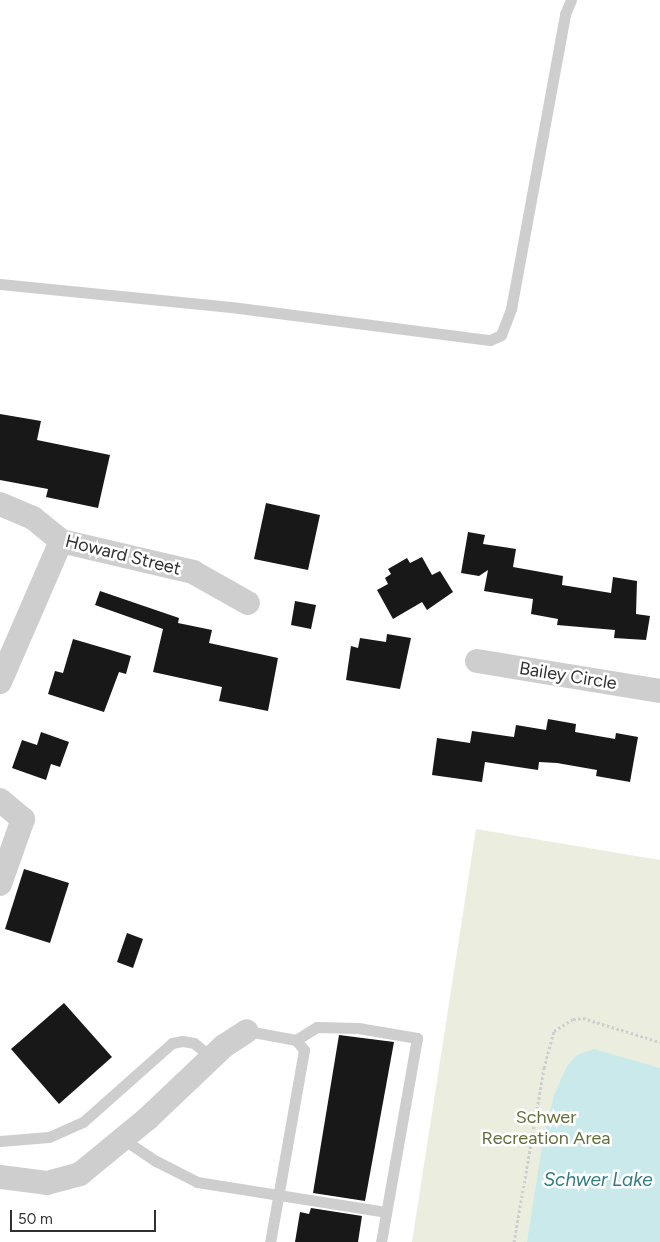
<!DOCTYPE html>
<html>
<head>
<meta charset="utf-8">
<style>
	body { margin:0 }
	#map { position:relative; width:660px; height:1242px; overflow:hidden; background:#fff; font-family:Figtree,sans-serif }
	div>[style] { position:absolute }
	.green>* { inset:0; background:#ebeedf }
	.water>* { inset:0; background:#c9e9eb }
	.building>* { inset:0; background:#181818 }
	.path>* { height:3px; margin-top:-1.5px; transform-origin:0; background:repeating-linear-gradient(90deg,#cecece 0 2.5px,transparent 0 5px) }
	.service>* { height:11px; margin:-5.5px; padding:0 5.5px; transform-origin:5.5px; border-radius:5.5px; background:#cecece }
	.minor>* { height:24px; margin:-12px; padding:0 12px; transform-origin:12px; border-radius:12px; background:#cecece }
	span { translate:-50% -50%; white-space:nowrap; text-align:center; line-height:1.15; -webkit-text-stroke:5px #fff; paint-order:stroke }
	.street-label { font-size:18px; color:#313131 }
	.park-label { font-size:18px; color:#636e3d }
	.water-label { font-size:19px; color:#367b81; font-style:italic }
	.scale { position:absolute; left:10px; top:1210px; width:146px; height:22px; box-sizing:border-box; border:2px solid #313131; border-top:0; padding-left:6px; font-size:15px; line-height:18px; white-space:nowrap; color:#313131; -webkit-text-stroke:4px #fff; paint-order:stroke }
</style>
</head>
<body>
<div id="map">
	<div class="green">
		<i style="clip-path:polygon(476px 829px,660px 860px,660px 1242px,412px 1242px)"></i>
	</div>
	<div class="water">
		<i style="clip-path:polygon(594px 1049px,660px 1068px,660px 1242px,527px 1242px,543px 1140px,554px 1095px,567px 1066px,577px 1055px)"></i>
	</div>
	<div class="building">
		<i style="clip-path:polygon(0 414px,41px 421px,37px 440px,110px 455px,98px 508px,46px 497px,48px 489px,0 480px)"></i>
		<i style="clip-path:polygon(266px 503px,320px 515px,308px 570px,254px 559px)"></i>
		<i style="clip-path:polygon(468px 532px,485px 535px,483px 544px,516px 549px,513px 567px,563px 576px,562px 585px,611px 593px,613px 577px,637px 581px,636px 614px,650px 616px,646px 640px,614px 638px,615px 630px,557px 625px,558px 619px,531px 614px,533px 599px,484px 591px,488px 570px,479px 576px,461px 573px)"></i>
		<i style="clip-path:polygon(422px 557px,432px 575px,440px 571px,453px 592px,427px 610px,422px 602px,393px 619px,377px 590px,388px 584px,385px 578px,391px 574px,388px 569px,407px 558px,410px 563px)"></i>
		<i style="clip-path:polygon(100px 591px,179px 618px,178px 623px,212px 630px,209px 643px,278px 658px,268px 711px,219px 701px,222px 687px,153px 672px,163px 629px,95px 605px)"></i>
		<i style="clip-path:polygon(295px 601px,316px 605px,311px 629px,291px 625px)"></i>
		<i style="clip-path:polygon(387px 634px,411px 638px,400px 689px,346px 680px,351px 646px,358px 648px,360px 638px,386px 642px)"></i>
		<i style="clip-path:polygon(73px 639px,131px 656px,126px 674px,119px 672px,104px 712px,48px 694px,55px 671px,63px 673px)"></i>
		<i style="clip-path:polygon(548px 719px,576px 724px,575px 732px,615px 739px,616px 733px,638px 737px,630px 782px,596px 776px,597px 770px,557px 763px,539px 762px,538px 770px,485px 762px,482px 782px,432px 775px,437px 738px,470px 743px,472px 731px,514px 737px,516px 725px,546px 730px)"></i>
		<i style="clip-path:polygon(41px 732px,69px 742px,60px 767px,51px 764px,46px 780px,12px 768px,22px 740px,37px 745px)"></i>
		<i style="clip-path:polygon(24px 869px,69px 883px,50px 943px,5px 929px)"></i>
		<i style="clip-path:polygon(127px 933px,143px 939px,133px 968px,117px 962px)"></i>
		<i style="clip-path:polygon(64px 1003px,112px 1057px,59px 1104px,11px 1049px)"></i>
		<i style="clip-path:polygon(339px 1035px,394px 1042px,365px 1201px,313px 1193px)"></i>
		<i style="clip-path:polygon(311px 1208px,362px 1216px,358px 1242px,295px 1242px,300px 1212px,309px 1214px)"></i>
	</div>
	<div class="path">
		<i style="left:514px;top:1242px;width:177px;rotate:-80.2deg"></i>
		<i style="left:544px;top:1068px;width:38px;rotate:-75deg"></i>
		<i style="left:554px;top:1031px;width:22px;rotate:-32deg"></i>
		<i style="left:573px;top:1019px;width:10px;rotate:-6deg"></i>
		<i style="left:583px;top:1018px;width:81px;rotate:17.3deg"></i>
	</div>
	<div class="service">
		<i style="left:0;top:284px;width:232px;rotate:5.7deg"></i>
		<i style="left:231px;top:307px;width:261px;rotate:7.3deg"></i>
		<i style="left:490px;top:340px;width:12px;rotate:-24deg"></i>
		<i style="left:501px;top:335px;width:28px;rotate:-69deg"></i>
		<i style="left:511px;top:309px;width:300px;rotate:-79.6deg"></i>
		<i style="left:565px;top:14px;width:15px;rotate:-67deg"></i>
		<i style="left:247px;top:1031px;width:50px;rotate:10.4deg"></i>
		<i style="left:296px;top:1040px;width:13px;rotate:51deg"></i>
		<i style="left:304px;top:1050px;width:195px;rotate:100deg"></i>
		<i style="left:296px;top:1040px;width:25px;rotate:-32deg"></i>
		<i style="left:317px;top:1027px;width:41px;rotate:1.4deg"></i>
		<i style="left:358px;top:1028px;width:60px;rotate:9.6deg"></i>
		<i style="left:417px;top:1038px;width:207px;rotate:100deg"></i>
		<i style="left:123px;top:1139px;width:40px;rotate:34deg"></i>
		<i style="left:156px;top:1161px;width:46px;rotate:27.1deg"></i>
		<i style="left:197px;top:1182px;width:191px;rotate:9deg"></i>
		<i style="left:0;top:1141px;width:49px;rotate:-4.7deg"></i>
		<i style="left:49px;top:1137px;width:37px;rotate:-24deg"></i>
		<i style="left:83px;top:1122px;width:119px;rotate:-41.6deg"></i>
		<i style="left:172px;top:1043px;width:10px;rotate:-11deg"></i>
		<i style="left:182px;top:1041px;width:12px;rotate:9deg"></i>
		<i style="left:194px;top:1043px;width:23px;rotate:40deg"></i>
	</div>
	<div class="minor">
		<i style="left:0;top:504px;width:36px;rotate:23deg"></i>
		<i style="left:33px;top:518px;width:36px;rotate:39deg"></i>
		<i style="left:61px;top:541px;width:136px;rotate:13.2deg"></i>
		<i style="left:193px;top:572px;width:63px;rotate:29.4deg"></i>
		<i style="left:477px;top:661px;width:185px;rotate:9.3deg"></i>
		<i style="left:0;top:682px;width:154px;rotate:-66.6deg"></i>
		<i style="left:0;top:800px;width:30px;rotate:40deg"></i>
		<i style="left:23px;top:819px;width:69px;rotate:109.5deg"></i>
		<i style="left:0;top:1177px;width:47px;rotate:7.3deg"></i>
		<i style="left:47px;top:1183px;width:34px;rotate:-15deg"></i>
		<i style="left:80px;top:1174px;width:87px;rotate:-39.4deg"></i>
		<i style="left:147px;top:1119px;width:106px;rotate:-43.5deg"></i>
		<i style="left:224px;top:1046px;width:27px;rotate:-33deg"></i>
	</div>
	<div class="street-label">
		<span style="left:123px;top:555px;rotate:14deg">Howard Street</span>
		<span style="left:568px;top:676px;rotate:9deg">Bailey Circle</span>
	</div>
	<div class="park-label">
		<span style="left:546px;top:1128px">Schwer<br>Recreation Area</span>
	</div>
	<div class="water-label">
		<span style="left:598px;top:1180px">Schwer Lake</span>
	</div>
	<div class="scale">50 m</div>
</div>
</body>
</html>
